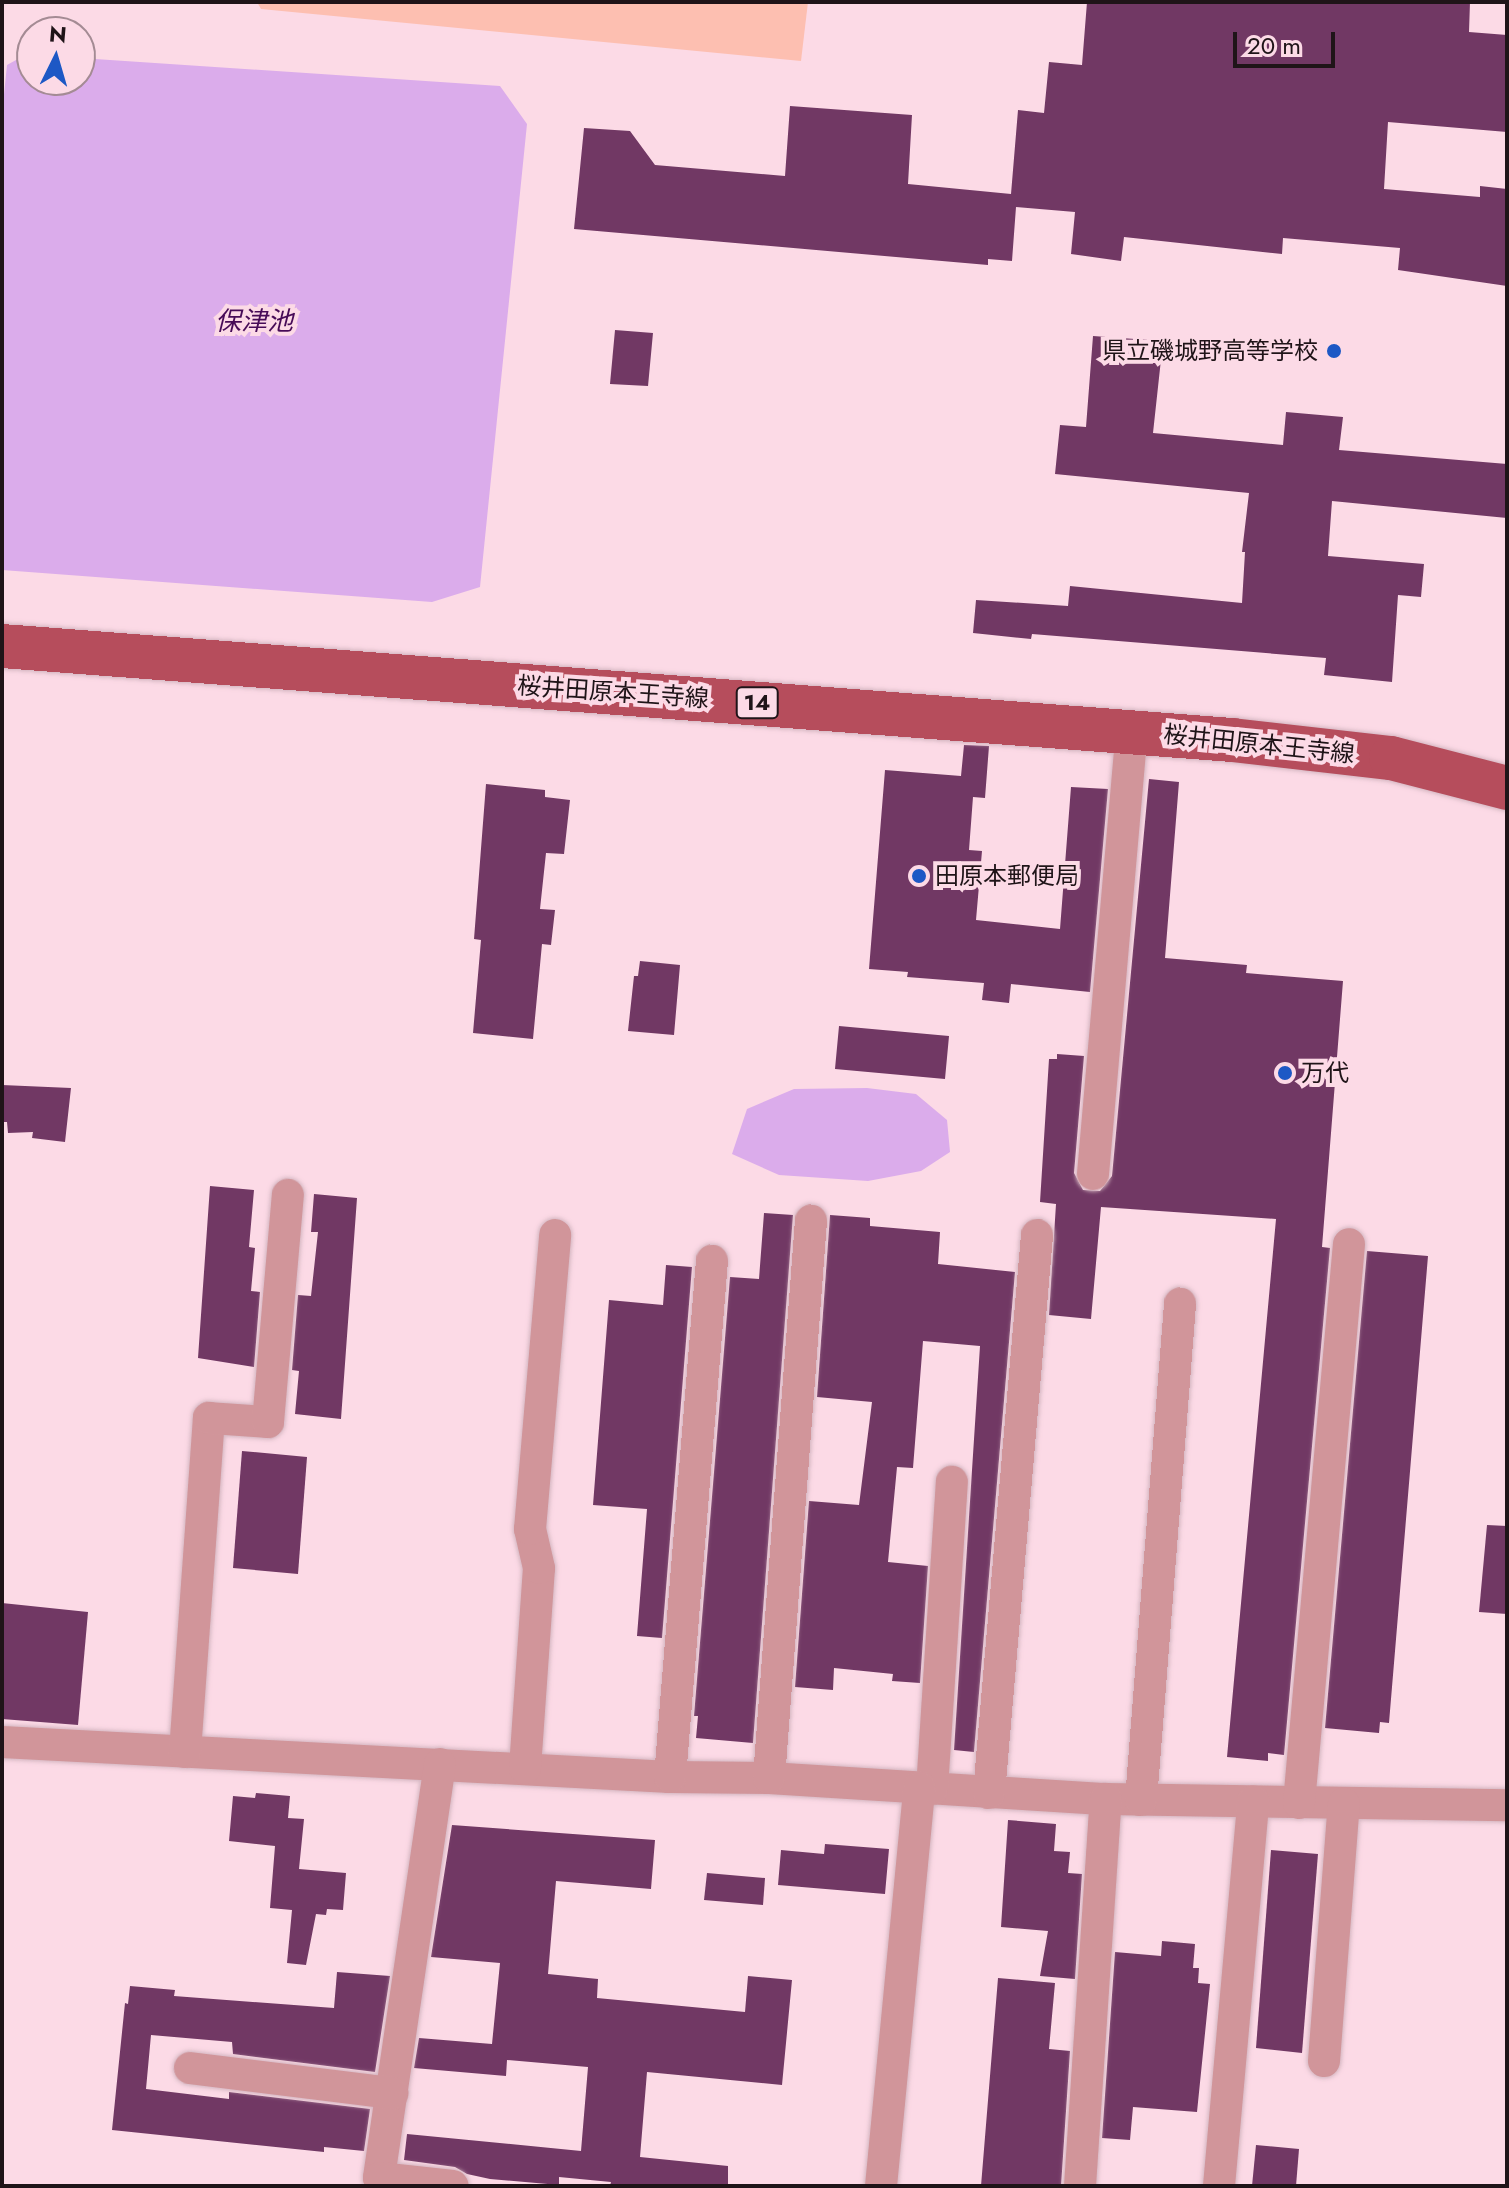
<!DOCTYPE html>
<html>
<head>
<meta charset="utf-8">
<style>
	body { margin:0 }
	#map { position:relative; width:1509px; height:2188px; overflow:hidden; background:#fcdae6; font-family:Jost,"Noto Sans JP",sans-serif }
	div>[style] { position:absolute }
	.green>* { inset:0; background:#fdbfb1 }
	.water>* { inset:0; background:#dbaceb }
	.building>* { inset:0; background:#713864 }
	.roads { filter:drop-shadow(0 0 2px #d4b6c1) drop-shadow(0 0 2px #d4b6c1) }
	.street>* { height:32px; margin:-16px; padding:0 16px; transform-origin:16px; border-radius:16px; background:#d1959a }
	.primary>* { height:44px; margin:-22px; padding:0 22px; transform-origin:22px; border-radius:22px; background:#b64d5c }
	.dots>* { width:22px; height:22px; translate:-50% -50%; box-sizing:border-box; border:4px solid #fcdae6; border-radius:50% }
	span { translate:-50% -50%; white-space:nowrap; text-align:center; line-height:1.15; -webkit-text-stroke:8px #fcdae6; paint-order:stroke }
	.shield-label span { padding:2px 6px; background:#fcdae6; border:2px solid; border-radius:6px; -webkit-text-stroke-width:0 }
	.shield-label { font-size:22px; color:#1f1418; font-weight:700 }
	.poi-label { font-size:24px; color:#1f1418 }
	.right { translate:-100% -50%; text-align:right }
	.left { translate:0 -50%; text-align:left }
	.street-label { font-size:24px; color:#1f1418 }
	.water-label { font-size:26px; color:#470b57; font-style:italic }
	.frame { position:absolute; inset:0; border:4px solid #1f1418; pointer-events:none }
	.north { position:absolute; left:16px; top:16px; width:80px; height:80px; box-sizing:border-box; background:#fcdae6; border:2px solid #a48b94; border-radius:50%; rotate:5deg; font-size:22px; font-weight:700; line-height:32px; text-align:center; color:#1f1418 }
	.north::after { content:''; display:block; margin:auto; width:28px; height:36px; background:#1d58c5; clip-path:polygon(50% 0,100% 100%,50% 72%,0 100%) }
	.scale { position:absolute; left:1233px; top:32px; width:102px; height:36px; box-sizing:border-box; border:4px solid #1f1418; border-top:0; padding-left:10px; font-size:24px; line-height:28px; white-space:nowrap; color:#1f1418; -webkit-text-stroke:6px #fcdae6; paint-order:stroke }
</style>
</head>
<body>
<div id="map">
	<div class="green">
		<i style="clip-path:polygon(257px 2px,808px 2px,801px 61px,261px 9px)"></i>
	</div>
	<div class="water">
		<i style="clip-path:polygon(25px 55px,32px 55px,32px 80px,80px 80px,80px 58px,500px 86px,527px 124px,480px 587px,432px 602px,2px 570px,2px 114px,7px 65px)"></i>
		<i style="clip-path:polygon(867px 1088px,916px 1094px,947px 1120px,950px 1152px,921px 1171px,868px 1181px,779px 1175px,732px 1154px,747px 1109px,794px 1089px)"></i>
	</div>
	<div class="building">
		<i style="clip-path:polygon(1087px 2px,1470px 2px,1469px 32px,1507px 35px,1507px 132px,1388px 122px,1384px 189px,1480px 197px,1480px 186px,1507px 189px,1507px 286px,1398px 270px,1400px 248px,1283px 238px,1282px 254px,1124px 237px,1121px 261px,1071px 254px,1075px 212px,1016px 207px,1012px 261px,988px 259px,988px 265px,574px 229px,584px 128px,630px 131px,655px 165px,785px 176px,790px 106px,912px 115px,908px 184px,1011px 194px,1018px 110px,1044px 113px,1049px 62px,1082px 65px)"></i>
		<i style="clip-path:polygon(615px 330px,653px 333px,648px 386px,610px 384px)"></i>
		<i style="clip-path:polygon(1093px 336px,1163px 341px,1153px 433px,1283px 445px,1286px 412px,1343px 417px,1339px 450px,1507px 464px,1507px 518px,1332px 501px,1328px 556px,1424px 564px,1421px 597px,1398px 595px,1392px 682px,1324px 675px,1326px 658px,1032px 634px,1031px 639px,973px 633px,976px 600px,1068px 606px,1070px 586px,1242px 603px,1245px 552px,1242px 552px,1249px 493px,1055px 474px,1060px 425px,1086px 427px)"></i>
		<i style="clip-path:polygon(964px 745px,989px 746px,985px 798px,973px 797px,969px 850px,982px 851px,976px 920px,1060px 929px,1071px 787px,1108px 789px,1090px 992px,1011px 984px,1009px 1003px,982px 1000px,984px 983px,907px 977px,908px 972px,869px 969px,885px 770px,961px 776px)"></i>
		<i style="clip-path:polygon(1149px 779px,1179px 782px,1165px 958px,1247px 965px,1246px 973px,1343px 981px,1322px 1247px,1330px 1248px,1284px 1755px,1268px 1753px,1268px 1761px,1227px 1757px,1276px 1219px,1101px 1207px,1091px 1319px,1049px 1315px,1056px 1204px,1040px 1202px,1049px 1059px,1057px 1059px,1057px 1054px,1084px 1056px,1074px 1173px,1083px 1190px,1100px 1191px,1112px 1176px)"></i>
		<i style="clip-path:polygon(486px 784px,545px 790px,545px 797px,570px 800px,564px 854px,546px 853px,540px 909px,555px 910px,551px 945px,542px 944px,533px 1039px,473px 1033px,481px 940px,474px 939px)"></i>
		<i style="clip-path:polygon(640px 961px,680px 965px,674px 1035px,628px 1031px,634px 976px,638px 976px)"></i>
		<i style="clip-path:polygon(839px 1026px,949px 1036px,945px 1079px,835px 1069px)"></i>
		<i style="clip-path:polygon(2px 1085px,71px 1088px,65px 1142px,32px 1138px,33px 1132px,8px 1133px,7px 1122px,2px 1122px)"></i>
		<i style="clip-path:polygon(210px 1186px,254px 1190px,249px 1247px,255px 1248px,251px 1291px,260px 1292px,254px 1367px,198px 1358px)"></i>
		<i style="clip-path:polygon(314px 1194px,357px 1198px,341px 1419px,295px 1414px,299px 1371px,292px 1370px,298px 1295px,311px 1296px,318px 1232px,311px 1232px)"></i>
		<i style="clip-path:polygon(764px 1213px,793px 1215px,753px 1743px,696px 1738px,698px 1716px,694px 1716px,730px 1277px,759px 1279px)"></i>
		<i style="clip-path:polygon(830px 1215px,870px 1218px,870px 1226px,940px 1232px,938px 1264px,1015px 1272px,974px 1752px,954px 1750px,980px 1346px,923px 1341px,913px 1468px,897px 1467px,888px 1562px,928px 1566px,920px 1683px,892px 1681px,893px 1674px,834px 1668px,833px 1690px,795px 1687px,809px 1501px,859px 1505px,872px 1402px,817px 1397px)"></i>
		<i style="clip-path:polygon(1367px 1251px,1428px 1256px,1389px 1723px,1380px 1722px,1379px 1733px,1325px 1728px)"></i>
		<i style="clip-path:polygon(666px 1265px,692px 1267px,662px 1638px,637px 1636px,647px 1509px,593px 1505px,609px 1300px,663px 1305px)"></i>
		<i style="clip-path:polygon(242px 1451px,307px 1457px,298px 1574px,233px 1568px)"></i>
		<i style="clip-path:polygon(1487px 1525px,1507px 1526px,1507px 1614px,1479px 1612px)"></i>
		<i style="clip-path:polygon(2px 1603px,88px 1612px,78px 1725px,2px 1719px)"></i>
		<i style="clip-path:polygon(256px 1793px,290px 1796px,288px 1818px,304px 1819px,299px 1869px,346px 1873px,343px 1910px,327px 1909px,326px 1915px,316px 1914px,306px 1965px,287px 1963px,292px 1910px,270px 1908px,275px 1846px,229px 1841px,233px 1796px,255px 1798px)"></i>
		<i style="clip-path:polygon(1008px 1820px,1056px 1824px,1054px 1851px,1070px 1852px,1068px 1873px,1082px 1874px,1075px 1979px,1040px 1976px,1048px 1931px,1001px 1927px)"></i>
		<i style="clip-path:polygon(452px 1825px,655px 1840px,651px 1889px,556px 1881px,548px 1974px,598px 1979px,597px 1998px,745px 2012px,748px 1976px,792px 1980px,782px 2085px,647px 2072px,640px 2157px,728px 2166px,728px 2186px,610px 2186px,611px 2182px,559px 2177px,559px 2185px,490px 2179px,467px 2174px,455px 2167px,404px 2160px,407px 2134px,581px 2151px,588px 2067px,507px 2060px,506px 2076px,414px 2068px,419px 2038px,492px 2044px,500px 1963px,431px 1957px)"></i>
		<i style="clip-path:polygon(825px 1844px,889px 1849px,885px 1894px,778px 1885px,781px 1850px,824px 1854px)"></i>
		<i style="clip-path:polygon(1271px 1850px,1318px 1854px,1302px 2053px,1256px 2048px)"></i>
		<i style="clip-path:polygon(707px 1873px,765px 1878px,763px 1905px,704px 1900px)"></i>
		<i style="clip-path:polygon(1162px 1941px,1195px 1944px,1193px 1968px,1199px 1968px,1198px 1983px,1210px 1984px,1197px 2112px,1133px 2107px,1130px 2140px,1102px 2138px,1115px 1952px,1161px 1956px)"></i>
		<i style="clip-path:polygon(337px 1972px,390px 1976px,375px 2072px,233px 2054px,232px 2042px,151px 2035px,146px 2089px,229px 2099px,229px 2092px,370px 2109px,364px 2151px,324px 2147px,324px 2152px,112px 2130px,125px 2003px,128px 2004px,130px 1986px,175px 1990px,174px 1996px,334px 2008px)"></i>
		<i style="clip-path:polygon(998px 1978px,1055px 1983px,1049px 2049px,1070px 2051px,1061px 2186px,981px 2186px)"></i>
		<i style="clip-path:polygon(1256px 2145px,1299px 2149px,1296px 2186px,1252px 2186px)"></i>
	</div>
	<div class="roads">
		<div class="street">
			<i style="left:1093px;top:1174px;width:444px;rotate:-85deg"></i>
			<i style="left:2px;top:1742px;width:669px;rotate:3deg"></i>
			<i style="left:670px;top:1777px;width:99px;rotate:0.6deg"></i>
			<i style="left:769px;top:1778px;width:338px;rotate:3.6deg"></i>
			<i style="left:1106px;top:1799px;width:401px;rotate:0.9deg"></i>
			<i style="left:185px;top:1752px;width:335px;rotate:-85.9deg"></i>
			<i style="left:209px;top:1418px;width:59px;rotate:3.9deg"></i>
			<i style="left:268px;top:1422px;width:228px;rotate:-85deg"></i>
			<i style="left:440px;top:1764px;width:418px;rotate:98.4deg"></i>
			<i style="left:379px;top:2178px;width:74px;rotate:6.2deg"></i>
			<i style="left:525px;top:1768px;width:200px;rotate:-86deg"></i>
			<i style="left:539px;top:1568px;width:40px;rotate:-103deg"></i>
			<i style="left:530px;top:1529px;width:295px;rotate:-85.1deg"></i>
			<i style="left:670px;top:1777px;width:518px;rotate:-85.35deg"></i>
			<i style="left:769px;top:1778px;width:559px;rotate:-85.69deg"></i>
			<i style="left:932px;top:1789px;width:308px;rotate:-86.3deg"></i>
			<i style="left:989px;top:1793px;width:560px;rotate:-85.08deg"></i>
			<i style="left:1141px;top:1800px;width:498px;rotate:-85.5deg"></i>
			<i style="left:1299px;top:1803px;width:561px;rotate:-84.89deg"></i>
			<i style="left:1324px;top:2061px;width:258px;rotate:-85.6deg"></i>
			<i style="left:190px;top:2068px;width:204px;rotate:7.1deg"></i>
			<i style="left:881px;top:2186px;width:400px;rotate:-84.5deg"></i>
			<i style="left:1080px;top:2186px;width:388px;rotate:-86.2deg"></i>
			<i style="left:1219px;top:2186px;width:386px;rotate:-84.9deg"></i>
		</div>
		<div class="primary">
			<i style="left:2px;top:646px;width:1234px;rotate:4.37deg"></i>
			<i style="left:1232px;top:740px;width:160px;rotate:6.5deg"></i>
			<i style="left:1391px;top:758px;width:120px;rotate:14.5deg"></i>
		</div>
	</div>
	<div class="dots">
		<i style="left:1334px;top:351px;background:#1d58c5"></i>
		<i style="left:919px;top:876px;background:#1d58c5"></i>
		<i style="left:1285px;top:1073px;background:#1d58c5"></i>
	</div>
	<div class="shield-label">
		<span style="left:757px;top:703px">14</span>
	</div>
	<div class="poi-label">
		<span class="right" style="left:1318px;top:351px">県立磯城野高等学校</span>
		<span class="left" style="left:935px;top:876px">田原本郵便局</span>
		<span class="left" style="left:1301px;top:1073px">万代</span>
	</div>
	<div class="street-label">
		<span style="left:613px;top:692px;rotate:4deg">桜井田原本王寺線</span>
		<span style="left:1259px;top:744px;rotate:6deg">桜井田原本王寺線</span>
	</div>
	<div class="water-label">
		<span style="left:254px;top:322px">保津池</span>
	</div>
	<div class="frame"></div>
	<div class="north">N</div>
	<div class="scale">20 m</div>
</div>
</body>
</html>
